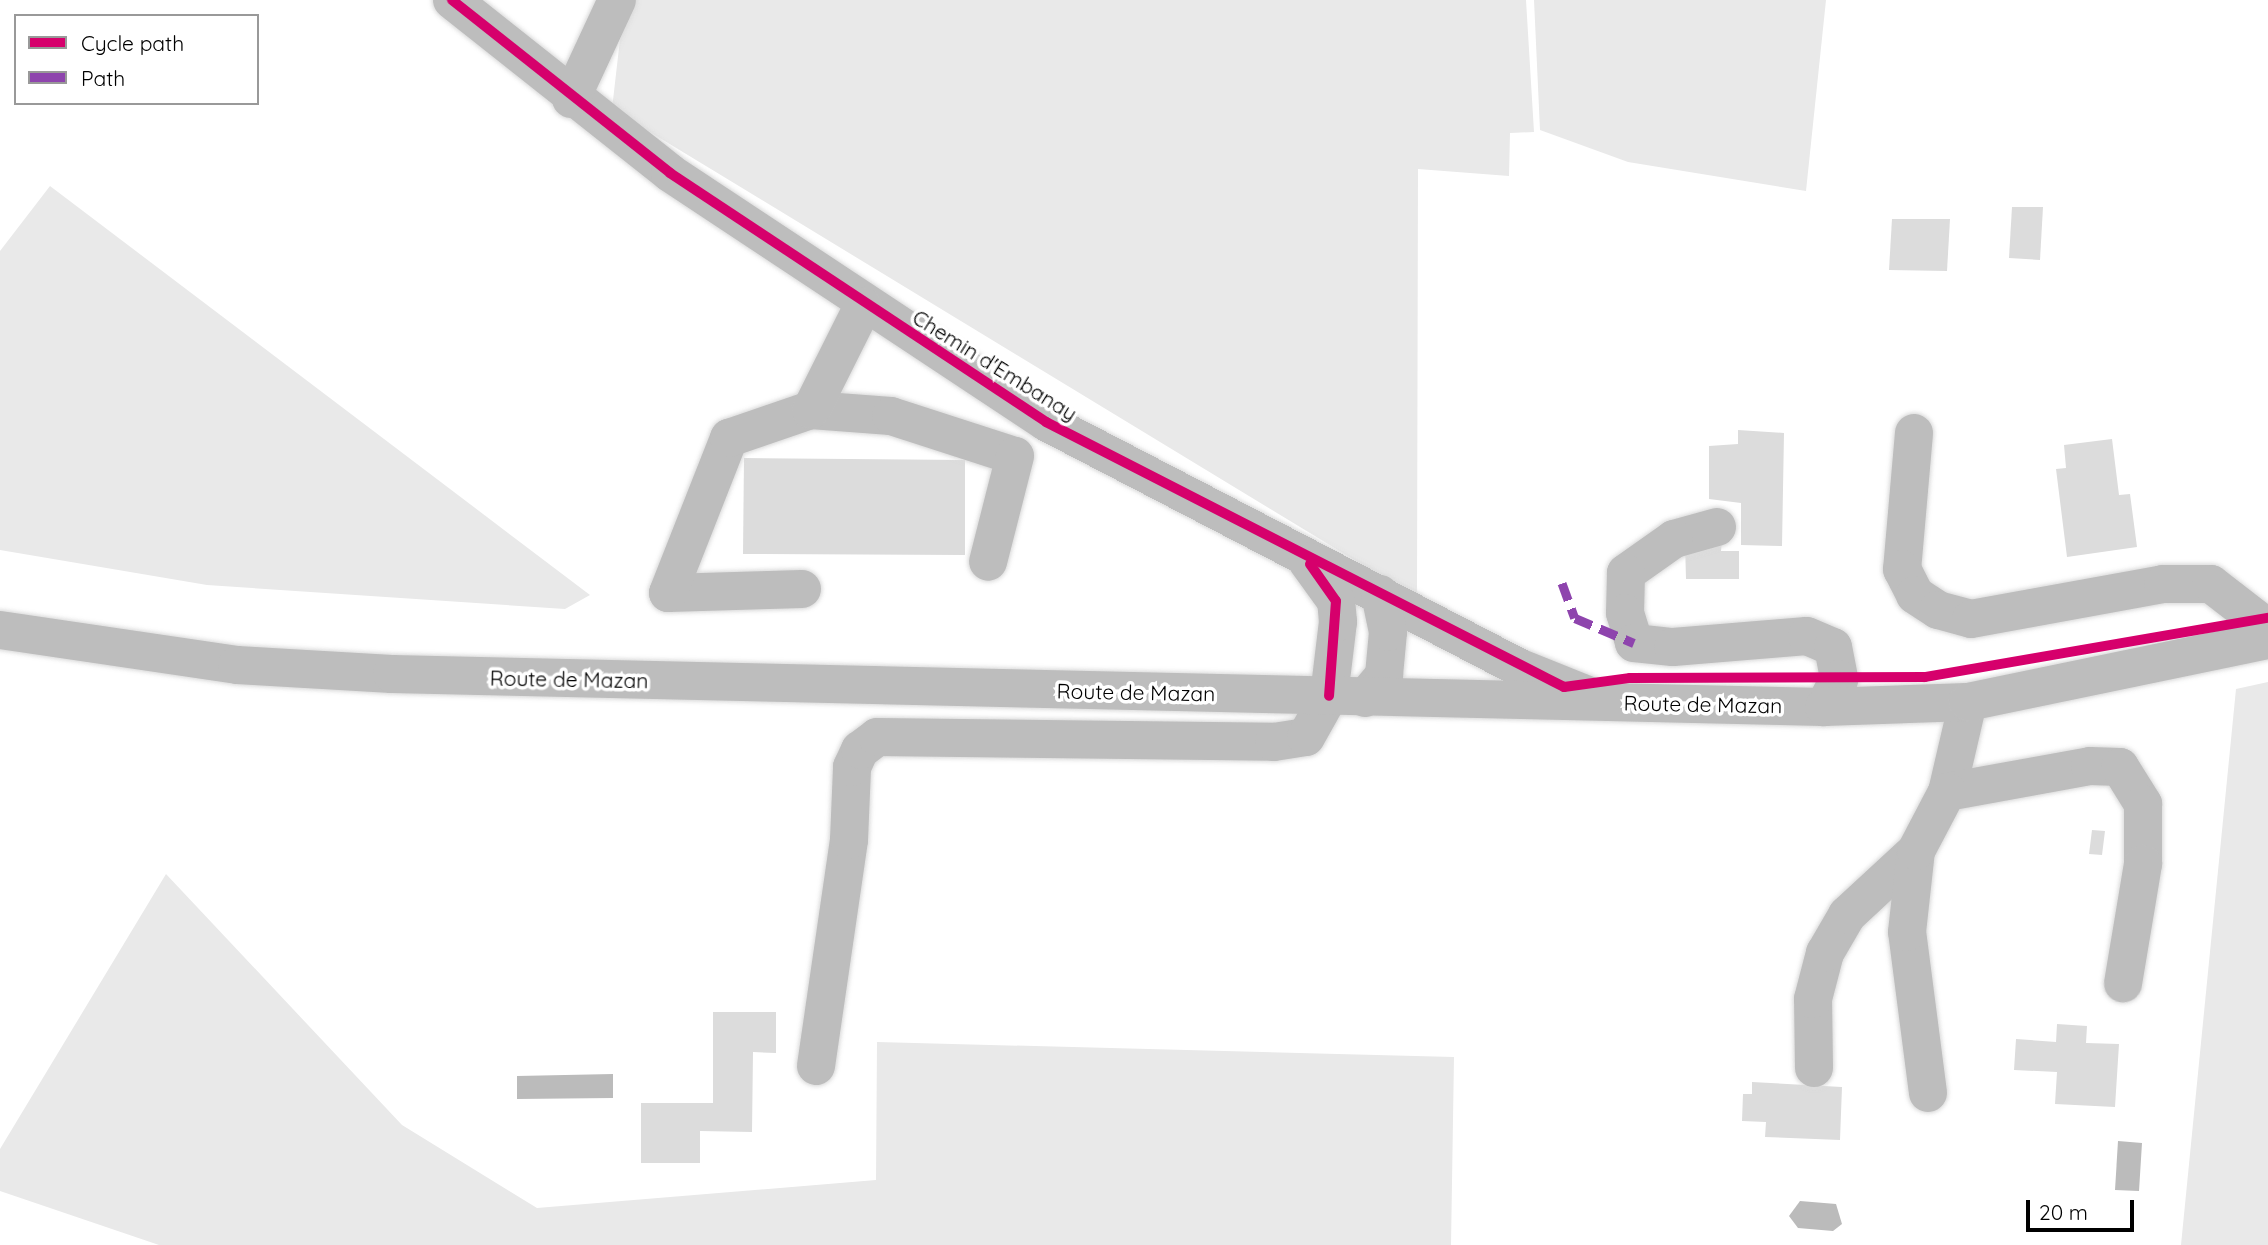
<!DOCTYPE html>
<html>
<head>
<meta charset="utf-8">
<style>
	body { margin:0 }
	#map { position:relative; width:2268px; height:1245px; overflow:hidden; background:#fff; font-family:Quicksand,sans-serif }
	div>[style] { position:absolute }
	.green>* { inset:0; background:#e9e9e9 }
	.water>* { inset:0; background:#bbb }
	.building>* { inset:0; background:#dcdcdc }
	.roads { filter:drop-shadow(0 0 2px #dbdbdb) drop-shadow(0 0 2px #dbdbdb) }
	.minor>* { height:38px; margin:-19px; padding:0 19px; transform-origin:19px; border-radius:19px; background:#bdbdbd }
	.major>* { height:38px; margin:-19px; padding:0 19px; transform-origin:19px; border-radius:19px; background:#bdbdbd }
	.quiet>* { height:9px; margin-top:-4.5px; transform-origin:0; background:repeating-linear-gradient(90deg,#8e44ad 0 18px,transparent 0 27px) }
	.cycleway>* { height:10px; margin:-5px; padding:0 5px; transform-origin:5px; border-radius:5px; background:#d6006c }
	span { translate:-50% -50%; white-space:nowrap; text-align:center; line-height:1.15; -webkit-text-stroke:7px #fff; paint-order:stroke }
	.street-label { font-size:21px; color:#000 }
	.legend { position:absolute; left:14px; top:14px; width:245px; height:91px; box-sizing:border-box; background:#fff; border:2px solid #999; margin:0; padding:9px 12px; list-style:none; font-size:21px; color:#000 }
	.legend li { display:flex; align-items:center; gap:14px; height:35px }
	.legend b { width:35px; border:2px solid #999 }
	.scale { position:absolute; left:2026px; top:1200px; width:108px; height:32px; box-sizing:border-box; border:4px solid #000; border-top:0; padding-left:9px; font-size:21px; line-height:24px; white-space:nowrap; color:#000; -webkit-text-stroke:5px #fff; paint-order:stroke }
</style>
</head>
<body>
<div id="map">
	<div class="green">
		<i style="clip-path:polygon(636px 0,1526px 0,1534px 132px,1510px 133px,1509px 176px,1418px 169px,1417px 598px,612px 109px,620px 39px)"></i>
		<i style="clip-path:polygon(1534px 0,1826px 0,1806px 191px,1628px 162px,1540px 130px)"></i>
		<i style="clip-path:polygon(50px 186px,590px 595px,565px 609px,207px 585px,0 550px,0 251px)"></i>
		<i style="clip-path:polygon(2268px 682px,2268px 1245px,2181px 1245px,2236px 689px)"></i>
		<i style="clip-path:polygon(166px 874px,402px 1125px,537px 1208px,876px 1180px,877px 1042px,1454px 1057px,1451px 1245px,159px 1245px,0 1191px,0 1149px)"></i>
	</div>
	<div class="water">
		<i style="clip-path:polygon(613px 1074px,613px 1098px,517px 1099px,517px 1076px)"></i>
		<i style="clip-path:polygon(2118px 1141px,2142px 1143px,2139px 1191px,2115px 1190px)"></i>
		<i style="clip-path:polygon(1800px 1201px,1836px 1204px,1842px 1224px,1833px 1231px,1798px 1228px,1789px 1216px)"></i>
	</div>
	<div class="building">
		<i style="clip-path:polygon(2012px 207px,2043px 207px,2040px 260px,2009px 258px)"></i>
		<i style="clip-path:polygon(1892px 219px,1950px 219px,1947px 271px,1889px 270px)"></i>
		<i style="clip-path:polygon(1738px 430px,1784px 433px,1782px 546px,1741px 545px,1741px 503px,1709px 499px,1709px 446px,1738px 444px)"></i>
		<i style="clip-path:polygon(2112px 439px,2119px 495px,2130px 494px,2137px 547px,2067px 557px,2056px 469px,2066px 468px,2064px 445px)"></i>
		<i style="clip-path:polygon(744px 458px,965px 460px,965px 555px,743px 554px)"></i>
		<i style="clip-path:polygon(1685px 542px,1722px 542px,1721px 551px,1739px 551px,1739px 579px,1686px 579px)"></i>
		<i style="clip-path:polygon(2092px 830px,2105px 831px,2102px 855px,2089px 854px)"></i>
		<i style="clip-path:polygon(713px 1012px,776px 1012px,776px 1053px,753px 1052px,752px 1132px,700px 1131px,700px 1163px,641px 1163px,641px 1103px,713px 1103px)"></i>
		<i style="clip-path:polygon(2057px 1024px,2087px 1026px,2086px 1043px,2119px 1044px,2115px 1107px,2055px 1104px,2057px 1072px,2014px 1070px,2016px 1039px,2056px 1042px)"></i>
		<i style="clip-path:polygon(1752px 1082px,1842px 1087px,1840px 1140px,1765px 1137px,1766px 1122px,1742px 1121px,1743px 1094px,1752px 1094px)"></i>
	</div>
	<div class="roads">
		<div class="minor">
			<i style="left:452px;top:0;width:278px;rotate:38.4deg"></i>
			<i style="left:670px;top:173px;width:451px;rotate:33.5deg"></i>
			<i style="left:1046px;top:422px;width:534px;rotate:27.43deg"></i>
			<i style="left:1520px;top:668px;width:86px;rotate:21.8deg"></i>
			<i style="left:571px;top:99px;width:109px;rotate:-65.1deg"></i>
			<i style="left:811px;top:410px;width:80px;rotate:4.3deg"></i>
			<i style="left:891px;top:416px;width:130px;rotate:17.9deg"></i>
			<i style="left:1015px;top:456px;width:109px;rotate:104.3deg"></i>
			<i style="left:1914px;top:433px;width:137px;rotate:95deg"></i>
			<i style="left:1902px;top:569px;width:29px;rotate:63deg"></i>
			<i style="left:1915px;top:595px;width:27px;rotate:33deg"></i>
			<i style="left:1938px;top:610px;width:34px;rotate:15deg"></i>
			<i style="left:1971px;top:619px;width:195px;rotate:-10.3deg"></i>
			<i style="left:2163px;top:584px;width:48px"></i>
			<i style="left:2211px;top:584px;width:72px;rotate:37.7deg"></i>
			<i style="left:1717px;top:527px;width:45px;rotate:164.4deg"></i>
			<i style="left:1674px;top:539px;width:59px;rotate:144.7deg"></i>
			<i style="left:1626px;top:573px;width:40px;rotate:91.4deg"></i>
			<i style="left:1625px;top:613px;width:31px;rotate:73deg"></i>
			<i style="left:1634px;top:643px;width:39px;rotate:6deg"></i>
			<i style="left:1673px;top:647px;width:134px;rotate:-4.7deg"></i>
			<i style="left:1807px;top:636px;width:28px;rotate:23deg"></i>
			<i style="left:1833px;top:647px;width:33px;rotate:79deg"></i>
			<i style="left:1839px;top:679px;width:32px;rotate:118deg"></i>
			<i style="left:802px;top:589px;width:134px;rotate:178.3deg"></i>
			<i style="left:668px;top:593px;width:167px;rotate:-68.5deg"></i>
			<i style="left:729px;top:438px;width:87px;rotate:-18.9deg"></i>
			<i style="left:811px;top:410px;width:116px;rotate:-63.4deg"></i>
			<i style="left:1365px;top:698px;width:30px;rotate:-50deg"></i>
			<i style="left:1384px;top:675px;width:43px;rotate:-84.7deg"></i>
			<i style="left:1388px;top:632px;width:39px;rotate:-102deg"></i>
			<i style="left:1968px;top:702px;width:92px;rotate:103.1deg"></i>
			<i style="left:1947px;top:792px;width:145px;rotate:-10.3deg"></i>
			<i style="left:2090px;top:766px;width:30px;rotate:2deg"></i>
			<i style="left:2120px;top:767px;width:44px;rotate:58.1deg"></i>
			<i style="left:2143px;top:804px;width:60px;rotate:90deg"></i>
			<i style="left:2143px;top:864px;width:121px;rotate:99.5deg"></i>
			<i style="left:816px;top:1066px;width:228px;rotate:-81.7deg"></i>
			<i style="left:849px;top:840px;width:73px;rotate:-87.6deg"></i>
			<i style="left:852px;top:767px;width:19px;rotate:-65deg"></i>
			<i style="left:860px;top:750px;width:21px;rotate:-37deg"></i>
			<i style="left:877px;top:737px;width:397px;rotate:0.7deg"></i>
			<i style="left:1274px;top:742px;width:32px;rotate:-9deg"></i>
			<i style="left:1306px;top:737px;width:47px;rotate:-60.7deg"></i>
			<i style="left:1329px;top:696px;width:75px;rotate:-83.1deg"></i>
			<i style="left:1338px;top:622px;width:21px;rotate:-95deg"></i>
			<i style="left:1336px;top:601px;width:49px;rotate:-125.9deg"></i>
			<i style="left:1814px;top:1068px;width:69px;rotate:-90.8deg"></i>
			<i style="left:1813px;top:999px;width:48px;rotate:-75.4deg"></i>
			<i style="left:1825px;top:953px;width:44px;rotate:-59.9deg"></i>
			<i style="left:1847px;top:915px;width:94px;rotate:-42.8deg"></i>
			<i style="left:1928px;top:1093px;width:162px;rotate:-97.4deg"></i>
			<i style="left:1907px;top:932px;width:81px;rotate:-83.7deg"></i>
			<i style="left:1916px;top:851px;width:67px;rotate:-62.3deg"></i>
		</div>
		<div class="major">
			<i style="left:0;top:630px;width:240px;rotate:8.4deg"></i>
			<i style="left:237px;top:665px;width:155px;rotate:3.3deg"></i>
			<i style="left:392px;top:674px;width:1432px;rotate:1.32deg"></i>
			<i style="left:1824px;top:707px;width:144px;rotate:-2deg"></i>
			<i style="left:1968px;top:702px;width:306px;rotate:-11.7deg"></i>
		</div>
	</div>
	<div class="quiet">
		<i style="left:1562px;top:583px;width:37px;rotate:70deg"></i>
		<i style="left:1575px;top:618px;width:64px;rotate:23deg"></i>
	</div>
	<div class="cycleway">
		<i style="left:452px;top:0;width:278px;rotate:38.4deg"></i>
		<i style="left:670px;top:173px;width:451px;rotate:33.5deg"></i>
		<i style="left:1046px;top:422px;width:582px;rotate:27.09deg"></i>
		<i style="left:1564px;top:687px;width:67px;rotate:-7.8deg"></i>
		<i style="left:1630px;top:678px;width:295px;rotate:-0.2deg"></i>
		<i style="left:1925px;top:677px;width:348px;rotate:-9.8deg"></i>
		<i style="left:1310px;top:564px;width:45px;rotate:54.9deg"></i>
		<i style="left:1336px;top:601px;width:95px;rotate:94.2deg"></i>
	</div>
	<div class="street-label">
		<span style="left:995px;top:365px;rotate:32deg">Chemin d'Embanay</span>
		<span style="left:569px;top:679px;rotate:1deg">Route de Mazan</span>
		<span style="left:1136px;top:692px;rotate:1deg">Route de Mazan</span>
		<span style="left:1703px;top:704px;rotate:1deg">Route de Mazan</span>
	</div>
	<ul class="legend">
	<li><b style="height:9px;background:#d6006c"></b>Cycle path</li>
	<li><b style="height:9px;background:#8e44ad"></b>Path</li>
	</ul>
	<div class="scale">20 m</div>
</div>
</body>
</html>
